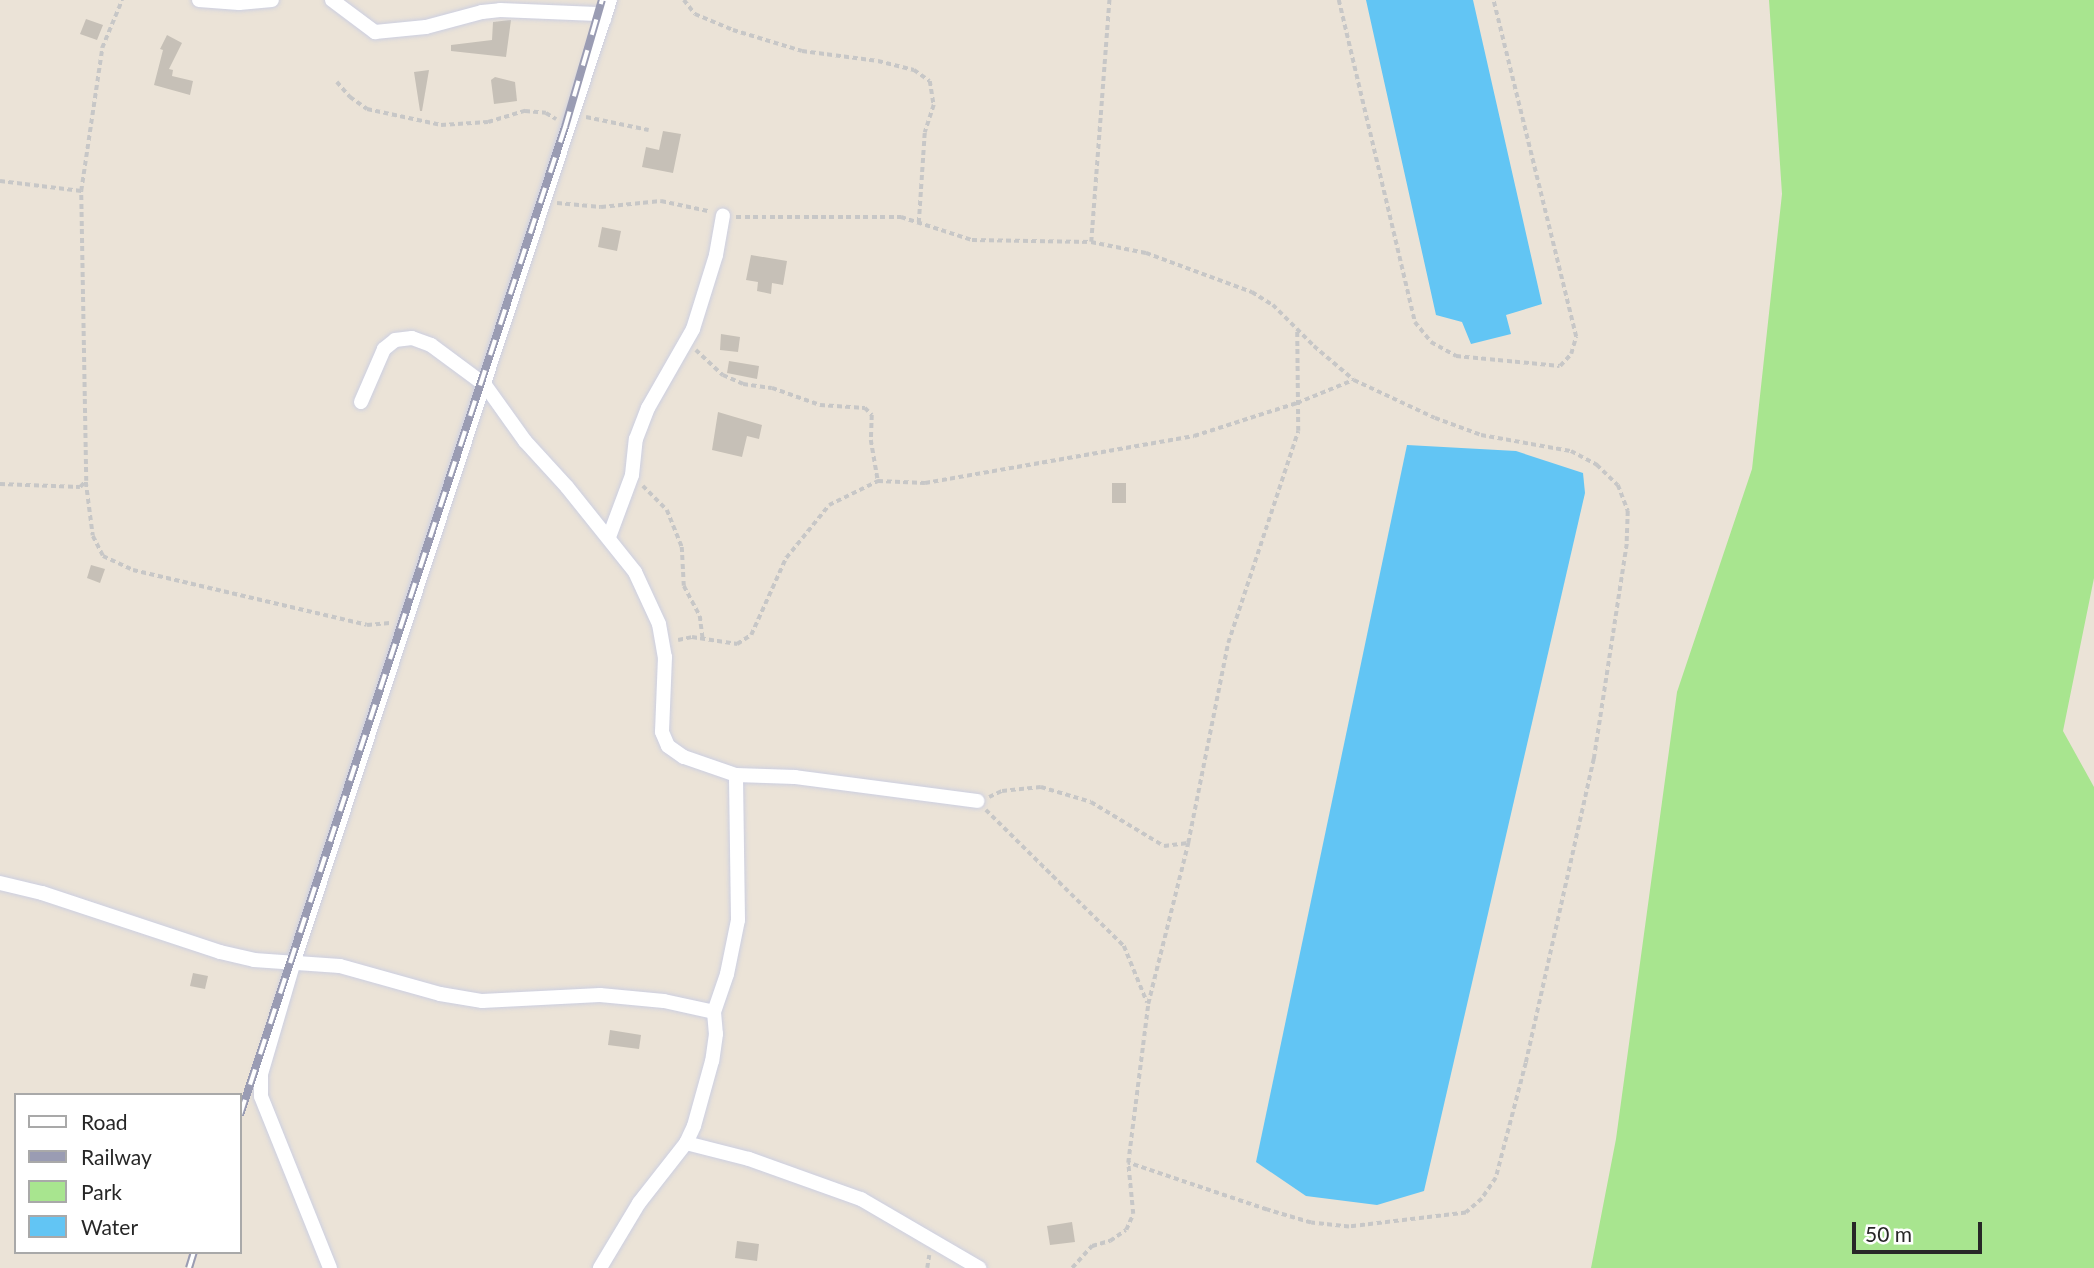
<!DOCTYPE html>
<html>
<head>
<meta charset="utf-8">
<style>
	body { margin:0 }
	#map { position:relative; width:2094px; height:1268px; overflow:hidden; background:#ebe3d7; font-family:Lato,sans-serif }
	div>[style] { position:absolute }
	.green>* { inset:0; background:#a8e58f }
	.water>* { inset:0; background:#62c5f4 }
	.building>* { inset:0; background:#c6c0b7 }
	.path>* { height:3.5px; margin-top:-1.75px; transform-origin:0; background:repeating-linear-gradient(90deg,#c7c7c7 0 5px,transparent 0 8.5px) }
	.roads { filter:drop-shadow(0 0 2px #cccfe1) drop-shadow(0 0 2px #cccfe1) }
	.street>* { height:14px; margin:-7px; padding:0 7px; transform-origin:7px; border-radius:7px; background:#fff }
	.rail>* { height:8px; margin-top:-4px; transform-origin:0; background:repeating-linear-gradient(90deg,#fff 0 16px,#9a9cb3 0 32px); box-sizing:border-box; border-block:2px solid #9a9cb3 }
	span { translate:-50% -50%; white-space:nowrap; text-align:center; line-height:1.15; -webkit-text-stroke:6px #fff; paint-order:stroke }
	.legend { position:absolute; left:14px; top:1093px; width:228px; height:161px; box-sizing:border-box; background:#fff; border:2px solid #a9a9a9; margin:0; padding:9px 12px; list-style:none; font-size:21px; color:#272727 }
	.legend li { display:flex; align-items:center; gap:14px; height:35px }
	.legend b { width:35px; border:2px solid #a9a9a9 }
	.scale { position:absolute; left:1852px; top:1222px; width:130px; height:32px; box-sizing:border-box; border:4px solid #272727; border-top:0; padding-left:9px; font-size:21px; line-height:24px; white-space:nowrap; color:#272727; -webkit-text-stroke:5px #fff; paint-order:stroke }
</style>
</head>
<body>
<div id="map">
	<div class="green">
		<i style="clip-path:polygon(1769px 0,2094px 0,2094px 578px,2063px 731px,2094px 787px,2094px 1268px,1591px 1268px,1616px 1139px,1677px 692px,1752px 469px,1782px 194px)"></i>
	</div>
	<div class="water">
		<i style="clip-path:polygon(1366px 0,1473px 0,1542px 304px,1506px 315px,1511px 334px,1471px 344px,1462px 322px,1436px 315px)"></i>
		<i style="clip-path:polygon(1407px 445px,1516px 451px,1583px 473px,1585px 493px,1424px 1191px,1377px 1205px,1306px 1196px,1256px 1162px)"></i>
	</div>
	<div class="building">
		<i style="clip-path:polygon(86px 19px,103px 25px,97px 40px,80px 34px)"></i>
		<i style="clip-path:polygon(511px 20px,506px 57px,451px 51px,451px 45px,492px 40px,493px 22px)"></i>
		<i style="clip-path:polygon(167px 35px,182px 43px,169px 69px,173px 70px,172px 76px,193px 81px,190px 95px,154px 85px,163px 50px,160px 49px)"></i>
		<i style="clip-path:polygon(429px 70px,422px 111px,420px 111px,414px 72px)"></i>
		<i style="clip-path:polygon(495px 77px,515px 82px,517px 101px,494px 104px,491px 80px)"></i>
		<i style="clip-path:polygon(663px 131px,681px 134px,673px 173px,642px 167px,646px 147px,659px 150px)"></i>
		<i style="clip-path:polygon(602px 227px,621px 231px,617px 251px,598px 247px)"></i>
		<i style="clip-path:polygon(751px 255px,787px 261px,783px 285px,772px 283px,771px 294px,757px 291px,758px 282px,746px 280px)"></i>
		<i style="clip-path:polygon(721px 334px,740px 337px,738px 352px,720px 350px)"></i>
		<i style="clip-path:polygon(729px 361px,759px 366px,757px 379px,727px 373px)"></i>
		<i style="clip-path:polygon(718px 412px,762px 425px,759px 439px,747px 436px,742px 457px,712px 450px)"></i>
		<i style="clip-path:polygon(1112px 483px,1126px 483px,1126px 503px,1112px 503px)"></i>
		<i style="clip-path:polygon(91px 565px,105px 569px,100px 583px,87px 578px)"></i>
		<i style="clip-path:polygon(193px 973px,208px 976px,205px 989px,190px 986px)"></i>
		<i style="clip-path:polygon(610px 1030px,641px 1035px,639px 1049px,608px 1045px)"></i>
		<i style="clip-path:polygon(1072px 1222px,1075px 1242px,1050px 1245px,1047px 1226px)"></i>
		<i style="clip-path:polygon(737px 1241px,759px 1244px,757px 1261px,735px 1258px)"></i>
	</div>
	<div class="path">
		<i style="left:684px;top:0;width:18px;rotate:52deg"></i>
		<i style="left:695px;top:14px;width:41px;rotate:22.8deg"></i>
		<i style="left:733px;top:30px;width:72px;rotate:16.9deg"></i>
		<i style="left:802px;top:51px;width:77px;rotate:7.5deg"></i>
		<i style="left:878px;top:61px;width:37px;rotate:14deg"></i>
		<i style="left:914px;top:70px;width:19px;rotate:35deg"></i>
		<i style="left:930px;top:81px;width:24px;rotate:81deg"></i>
		<i style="left:934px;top:105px;width:29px;rotate:108deg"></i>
		<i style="left:925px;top:133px;width:91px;rotate:93.8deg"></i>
		<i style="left:1339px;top:0;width:331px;rotate:76.7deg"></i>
		<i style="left:1415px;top:322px;width:26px;rotate:51deg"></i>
		<i style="left:1431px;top:342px;width:29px;rotate:29deg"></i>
		<i style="left:1456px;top:356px;width:104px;rotate:5.5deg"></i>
		<i style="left:1560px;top:366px;width:16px;rotate:-47deg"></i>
		<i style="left:1571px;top:354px;width:18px;rotate:-74deg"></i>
		<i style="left:1576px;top:337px;width:347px;rotate:-103.8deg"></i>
		<i style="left:337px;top:82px;width:20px;rotate:49deg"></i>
		<i style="left:350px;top:97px;width:21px;rotate:35deg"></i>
		<i style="left:367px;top:109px;width:76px;rotate:12.2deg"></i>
		<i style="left:441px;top:125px;width:47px;rotate:-3.7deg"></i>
		<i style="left:488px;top:122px;width:39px;rotate:-17deg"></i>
		<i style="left:525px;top:111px;width:21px;rotate:5deg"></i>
		<i style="left:546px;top:113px;width:12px;rotate:31deg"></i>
		<i style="left:586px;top:117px;width:64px;rotate:11.7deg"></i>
		<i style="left:0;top:181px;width:82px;rotate:7deg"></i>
		<i style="left:557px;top:203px;width:44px;rotate:5.2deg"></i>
		<i style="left:601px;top:207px;width:60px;rotate:-5.7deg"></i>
		<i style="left:661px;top:201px;width:48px;rotate:12deg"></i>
		<i style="left:736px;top:217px;width:165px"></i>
		<i style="left:901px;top:217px;width:75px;rotate:17.9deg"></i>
		<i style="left:972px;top:240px;width:119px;rotate:1deg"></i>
		<i style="left:1091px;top:242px;width:56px;rotate:11.3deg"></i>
		<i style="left:1146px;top:253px;width:113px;rotate:20.2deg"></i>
		<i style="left:1252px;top:292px;width:25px;rotate:32deg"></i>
		<i style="left:1273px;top:305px;width:58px;rotate:45deg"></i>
		<i style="left:1314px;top:346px;width:52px;rotate:40.4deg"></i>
		<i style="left:1354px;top:380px;width:89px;rotate:25.1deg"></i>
		<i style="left:1435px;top:418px;width:49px;rotate:20.3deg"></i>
		<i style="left:1481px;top:435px;width:91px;rotate:10.1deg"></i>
		<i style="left:1571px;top:451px;width:30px;rotate:28deg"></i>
		<i style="left:1597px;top:465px;width:29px;rotate:44deg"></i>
		<i style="left:1618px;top:485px;width:28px;rotate:69deg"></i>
		<i style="left:1628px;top:511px;width:33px;rotate:92deg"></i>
		<i style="left:1627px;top:544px;width:218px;rotate:98.7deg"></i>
		<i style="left:1594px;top:759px;width:312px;rotate:102.6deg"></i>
		<i style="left:1526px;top:1063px;width:119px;rotate:104.6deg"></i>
		<i style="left:1496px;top:1178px;width:25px;rotate:124deg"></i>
		<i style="left:1482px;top:1199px;width:21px;rotate:139deg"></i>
		<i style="left:1466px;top:1213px;width:118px;rotate:173.2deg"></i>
		<i style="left:1349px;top:1227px;width:38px;rotate:-174deg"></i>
		<i style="left:1311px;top:1223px;width:46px;rotate:-163.5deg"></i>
		<i style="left:1267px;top:1210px;width:147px;rotate:-161.3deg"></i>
		<i style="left:1091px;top:242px;width:243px;rotate:-85.7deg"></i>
		<i style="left:696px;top:350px;width:37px;rotate:43deg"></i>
		<i style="left:723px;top:375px;width:22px;rotate:24deg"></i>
		<i style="left:743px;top:384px;width:29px;rotate:8deg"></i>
		<i style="left:772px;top:388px;width:51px;rotate:19.5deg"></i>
		<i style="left:820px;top:405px;width:45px;rotate:3.8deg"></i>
		<i style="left:865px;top:408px;width:10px;rotate:45deg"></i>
		<i style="left:872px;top:415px;width:25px;rotate:92deg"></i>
		<i style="left:871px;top:440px;width:42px;rotate:80.3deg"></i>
		<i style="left:86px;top:482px;width:54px;rotate:82.6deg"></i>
		<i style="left:93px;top:536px;width:22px;rotate:63deg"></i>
		<i style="left:103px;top:556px;width:33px;rotate:25deg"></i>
		<i style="left:133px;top:570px;width:240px;rotate:13.2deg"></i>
		<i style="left:367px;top:625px;width:23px;rotate:-5deg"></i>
		<i style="left:0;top:484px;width:80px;rotate:2.1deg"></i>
		<i style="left:80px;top:487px;width:8px;rotate:-45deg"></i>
		<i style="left:86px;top:481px;width:290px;rotate:-91deg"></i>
		<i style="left:81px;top:191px;width:145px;rotate:-81.6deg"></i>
		<i style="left:102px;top:48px;width:52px;rotate:-67.4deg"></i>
		<i style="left:643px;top:486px;width:34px;rotate:45deg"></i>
		<i style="left:667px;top:510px;width:40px;rotate:68deg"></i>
		<i style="left:682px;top:547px;width:39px;rotate:87deg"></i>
		<i style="left:684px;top:586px;width:34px;rotate:62deg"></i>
		<i style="left:700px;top:616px;width:23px;rotate:83deg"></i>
		<i style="left:678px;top:640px;width:14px;rotate:-12deg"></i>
		<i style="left:692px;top:637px;width:46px;rotate:8.8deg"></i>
		<i style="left:737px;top:644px;width:17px;rotate:-33deg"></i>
		<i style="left:751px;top:635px;width:85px;rotate:-65.6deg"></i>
		<i style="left:786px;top:558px;width:68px;rotate:-50.9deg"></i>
		<i style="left:829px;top:505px;width:55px;rotate:-26.1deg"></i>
		<i style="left:878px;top:481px;width:47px;rotate:2.4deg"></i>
		<i style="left:925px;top:483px;width:273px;rotate:-9.9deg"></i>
		<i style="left:1194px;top:436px;width:108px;rotate:-17.8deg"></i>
		<i style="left:1297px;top:403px;width:61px;rotate:-22.3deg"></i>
		<i style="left:989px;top:797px;width:14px;rotate:-25deg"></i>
		<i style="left:1002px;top:791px;width:39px;rotate:-6deg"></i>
		<i style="left:1041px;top:787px;width:52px;rotate:16.7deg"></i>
		<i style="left:1091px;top:802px;width:85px;rotate:31.1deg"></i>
		<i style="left:1164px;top:846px;width:24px;rotate:-7deg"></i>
		<i style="left:986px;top:810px;width:194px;rotate:44.6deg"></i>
		<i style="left:1124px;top:946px;width:61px;rotate:67.7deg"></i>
		<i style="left:927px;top:1268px;width:13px;rotate:-81deg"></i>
		<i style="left:1072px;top:1268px;width:30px;rotate:-48deg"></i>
		<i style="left:1092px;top:1246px;width:19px;rotate:-16deg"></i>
		<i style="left:1110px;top:1241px;width:19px;rotate:-35deg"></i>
		<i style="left:1126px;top:1230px;width:17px;rotate:-66deg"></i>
		<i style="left:1133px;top:1214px;width:51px;rotate:-95.6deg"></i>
		<i style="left:1128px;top:1163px;width:160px;rotate:-82.8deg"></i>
		<i style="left:1148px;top:1004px;width:166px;rotate:-76deg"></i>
		<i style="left:1188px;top:843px;width:204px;rotate:-78.7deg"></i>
		<i style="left:1228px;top:643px;width:223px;rotate:-71.7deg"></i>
		<i style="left:1298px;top:431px;width:102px;rotate:-90.6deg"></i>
	</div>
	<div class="roads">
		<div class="street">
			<i style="left:199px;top:0;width:40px;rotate:4.3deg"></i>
			<i style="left:239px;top:3px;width:33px;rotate:-5deg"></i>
			<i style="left:332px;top:0;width:54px;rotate:36.7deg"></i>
			<i style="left:375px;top:32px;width:51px;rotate:-5.6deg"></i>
			<i style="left:426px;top:27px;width:58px;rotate:-15deg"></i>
			<i style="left:482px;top:12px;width:18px;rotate:-6deg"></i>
			<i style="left:500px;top:10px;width:97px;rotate:2.4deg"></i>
			<i style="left:597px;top:14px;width:9px;rotate:36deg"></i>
			<i style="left:361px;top:402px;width:58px;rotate:-66.5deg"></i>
			<i style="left:384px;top:349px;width:14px;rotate:-39deg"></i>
			<i style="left:395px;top:340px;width:17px;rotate:-7deg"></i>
			<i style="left:412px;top:338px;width:20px;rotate:20deg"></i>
			<i style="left:431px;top:345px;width:67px;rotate:36.5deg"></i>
			<i style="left:485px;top:385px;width:69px;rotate:54.5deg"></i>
			<i style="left:525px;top:441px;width:62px;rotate:47.6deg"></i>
			<i style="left:567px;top:487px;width:109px;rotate:51.3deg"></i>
			<i style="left:635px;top:572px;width:57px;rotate:65.2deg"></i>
			<i style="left:659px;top:624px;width:34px;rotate:80deg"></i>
			<i style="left:665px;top:657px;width:75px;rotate:92.3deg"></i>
			<i style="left:662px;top:732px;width:15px;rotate:67deg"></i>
			<i style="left:668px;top:746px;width:19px;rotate:35deg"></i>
			<i style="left:684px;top:757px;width:55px;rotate:19.1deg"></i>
			<i style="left:736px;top:775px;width:59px;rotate:1.9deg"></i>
			<i style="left:795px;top:777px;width:184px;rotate:7.5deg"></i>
			<i style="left:609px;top:537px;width:66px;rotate:-69.6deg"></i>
			<i style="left:632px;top:475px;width:36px;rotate:-84deg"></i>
			<i style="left:636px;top:439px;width:33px;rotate:-69deg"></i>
			<i style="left:648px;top:408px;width:91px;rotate:-60.3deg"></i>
			<i style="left:693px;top:329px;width:77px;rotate:-72.7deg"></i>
			<i style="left:716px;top:255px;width:40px;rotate:-80deg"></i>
			<i style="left:0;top:883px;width:43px;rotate:13.4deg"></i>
			<i style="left:42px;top:893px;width:188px;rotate:18.3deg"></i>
			<i style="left:220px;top:952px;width:35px;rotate:13deg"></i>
			<i style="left:254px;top:960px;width:86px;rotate:4deg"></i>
			<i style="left:340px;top:966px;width:104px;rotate:15.6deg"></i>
			<i style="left:440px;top:994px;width:43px;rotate:9.5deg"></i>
			<i style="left:482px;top:1001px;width:118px;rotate:-2.9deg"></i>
			<i style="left:600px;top:995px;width:64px;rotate:5.4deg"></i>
			<i style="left:664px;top:1001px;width:51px;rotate:12.4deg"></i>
			<i style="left:714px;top:1012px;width:22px;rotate:85deg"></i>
			<i style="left:716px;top:1034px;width:27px;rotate:98deg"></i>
			<i style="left:712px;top:1061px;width:67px;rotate:105.5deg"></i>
			<i style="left:694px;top:1126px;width:19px;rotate:115deg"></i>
			<i style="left:686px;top:1143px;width:76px;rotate:128.1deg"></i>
			<i style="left:639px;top:1203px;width:76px;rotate:121deg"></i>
			<i style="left:714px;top:1012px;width:40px;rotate:-71.1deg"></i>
			<i style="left:727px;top:974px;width:55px;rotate:-78.5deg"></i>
			<i style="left:738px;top:920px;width:145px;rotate:-90.8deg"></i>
			<i style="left:686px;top:1143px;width:65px;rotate:14.3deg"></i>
			<i style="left:749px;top:1159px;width:119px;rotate:19.7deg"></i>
			<i style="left:861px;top:1199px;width:137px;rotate:30.3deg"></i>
			<i style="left:330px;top:1268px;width:185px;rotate:-111.9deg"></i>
			<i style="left:261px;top:1096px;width:22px;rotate:-90deg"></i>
			<i style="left:261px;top:1074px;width:118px;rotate:-73.7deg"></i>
			<i style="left:294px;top:961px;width:1012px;rotate:-71.8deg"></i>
		</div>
	</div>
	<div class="rail">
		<i style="left:240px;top:1115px;width:1040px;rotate:-71.79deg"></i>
		<i style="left:565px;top:127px;width:132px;rotate:-73.8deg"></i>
		<i style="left:189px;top:1268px;width:17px;rotate:-73deg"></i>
	</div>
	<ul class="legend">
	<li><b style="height:9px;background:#fff"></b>Road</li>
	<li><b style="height:9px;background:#9a9cb3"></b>Railway</li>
	<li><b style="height:19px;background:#a8e58f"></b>Park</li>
	<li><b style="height:19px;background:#62c5f4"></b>Water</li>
	</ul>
	<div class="scale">50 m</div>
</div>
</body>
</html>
